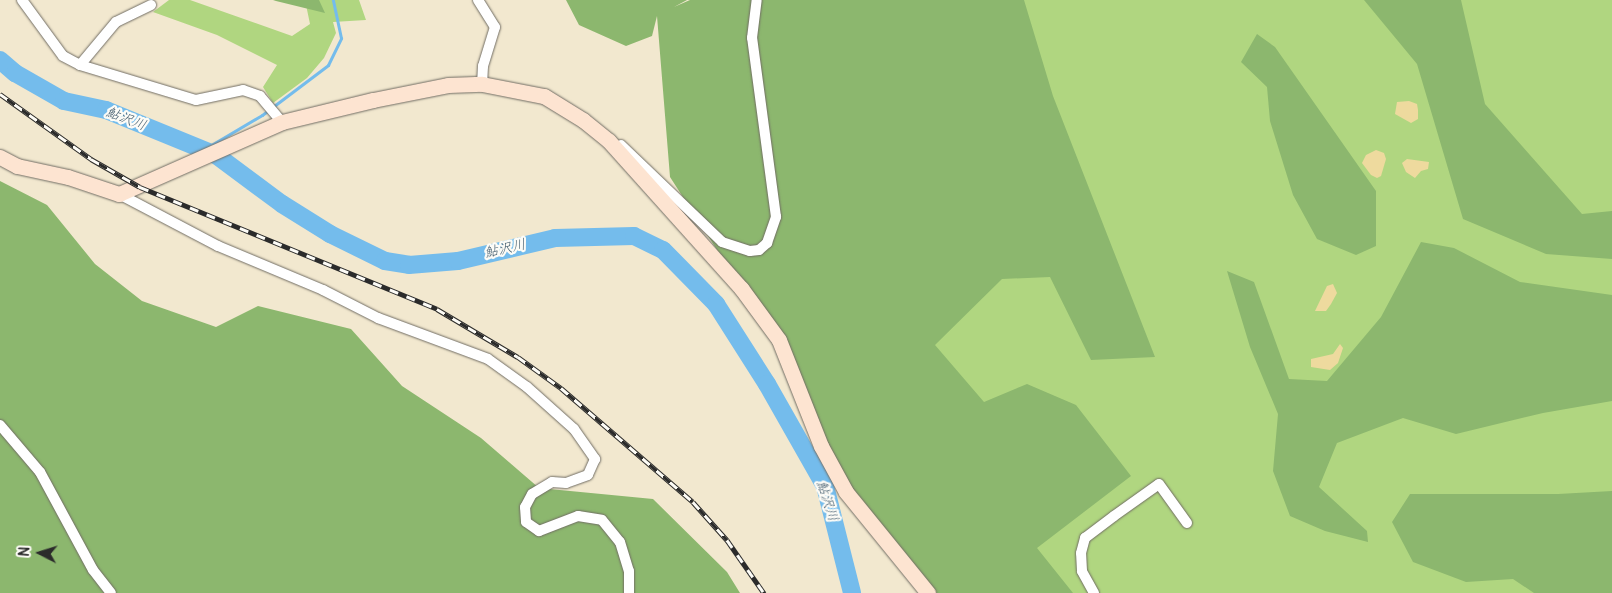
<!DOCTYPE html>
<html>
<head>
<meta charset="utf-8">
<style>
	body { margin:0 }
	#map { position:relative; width:1612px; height:593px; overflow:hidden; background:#f2e8cf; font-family:Pangolin,"Klee One",sans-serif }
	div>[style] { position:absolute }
	.green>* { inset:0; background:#b0d680 }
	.forest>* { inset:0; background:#8cb76e }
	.sand>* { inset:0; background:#eeda9e }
	.stream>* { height:3px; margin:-1.5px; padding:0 1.5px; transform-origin:1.5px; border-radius:1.5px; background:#74bcec }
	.river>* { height:18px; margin:-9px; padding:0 9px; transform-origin:9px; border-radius:9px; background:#74bcec }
	.roads { filter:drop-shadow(0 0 1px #716d64) drop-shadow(0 0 1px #716d64) }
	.street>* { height:10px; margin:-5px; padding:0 5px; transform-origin:5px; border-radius:5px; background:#fff }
	.secondary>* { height:15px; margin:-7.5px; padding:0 7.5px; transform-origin:7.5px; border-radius:7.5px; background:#fde4d1 }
	.rail>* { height:5px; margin-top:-2.5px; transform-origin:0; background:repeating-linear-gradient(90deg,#fdfcf7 0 9px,#2b2b2b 0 18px); box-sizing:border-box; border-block:1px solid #2b2b2b }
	span { translate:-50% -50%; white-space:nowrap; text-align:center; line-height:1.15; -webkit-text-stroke:4.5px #fdfcf7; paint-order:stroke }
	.water-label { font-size:14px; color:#455e6f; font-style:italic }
	.north { position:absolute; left:15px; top:528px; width:50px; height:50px; -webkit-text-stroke:4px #fdfcf7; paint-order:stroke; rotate:275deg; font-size:14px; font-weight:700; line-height:20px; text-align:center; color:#2b2b2b }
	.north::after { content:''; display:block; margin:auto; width:18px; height:22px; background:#2b2b2b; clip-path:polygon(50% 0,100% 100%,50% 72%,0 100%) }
</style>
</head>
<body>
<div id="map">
	<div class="green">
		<i style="clip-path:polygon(169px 0,190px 0,292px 36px,310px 24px,305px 0,359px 0,366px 20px,333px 22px,336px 33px,324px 58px,307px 78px,273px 103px,263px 87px,277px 65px,217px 35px,153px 12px)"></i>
		<i style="clip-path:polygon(874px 0,1612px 0,1612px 593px,939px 593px)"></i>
	</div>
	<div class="forest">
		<i style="clip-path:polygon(273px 0,319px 0,325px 13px,276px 1px)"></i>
		<i style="clip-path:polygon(566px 0,687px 0,674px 7px,690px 0,1024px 0,1053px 96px,1155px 357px,1091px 360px,1050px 277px,1002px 279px,935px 345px,984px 402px,1027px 384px,1076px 405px,1131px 476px,1037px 548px,1073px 593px,929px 593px,838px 478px,786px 357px,670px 177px,657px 16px,652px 36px,626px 46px,579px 25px)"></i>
		<i style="clip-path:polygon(1364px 0,1461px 0,1485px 104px,1582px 214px,1612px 211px,1612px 259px,1546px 254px,1463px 219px,1417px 64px)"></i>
		<i style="clip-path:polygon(1257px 34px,1275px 47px,1376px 191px,1376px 246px,1356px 255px,1317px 239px,1293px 195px,1270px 121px,1267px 87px,1241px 62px)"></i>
		<i style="clip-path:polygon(0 181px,47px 205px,95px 264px,142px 301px,216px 327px,258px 306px,351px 329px,402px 386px,481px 438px,539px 488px,653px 499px,727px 572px,740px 593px,0 593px)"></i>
		<i style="clip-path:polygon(1421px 242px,1454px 248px,1520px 282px,1612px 295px,1612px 401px,1543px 413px,1456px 434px,1403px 418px,1337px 443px,1319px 487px,1367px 531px,1368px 542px,1325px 531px,1290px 516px,1273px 471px,1278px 414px,1250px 347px,1227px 271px,1254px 282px,1289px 379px,1327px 381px,1381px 317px)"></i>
		<i style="clip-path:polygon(1612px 491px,1612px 593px,1534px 593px,1513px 579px,1466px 582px,1413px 562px,1392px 522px,1410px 494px,1558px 494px)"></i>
	</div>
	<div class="sand">
		<i style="clip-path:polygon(1409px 101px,1417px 104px,1418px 110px,1418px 119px,1411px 123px,1395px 114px,1397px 102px)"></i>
		<i style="clip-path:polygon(1376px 150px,1384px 153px,1386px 159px,1381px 176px,1377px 178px,1371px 175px,1362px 163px,1366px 155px)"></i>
		<i style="clip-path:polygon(1407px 159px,1429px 162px,1428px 169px,1421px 171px,1415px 178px,1406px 172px,1402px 163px)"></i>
		<i style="clip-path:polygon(1333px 284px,1337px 293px,1331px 304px,1326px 311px,1315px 311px,1327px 286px)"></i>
		<i style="clip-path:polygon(1340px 344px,1343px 348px,1338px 363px,1330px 370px,1311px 367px,1311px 359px,1333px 354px)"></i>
	</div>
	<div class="stream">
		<i style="left:206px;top:148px;width:65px;rotate:-30.5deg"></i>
		<i style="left:262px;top:115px;width:83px;rotate:-37.1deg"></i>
		<i style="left:328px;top:65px;width:30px;rotate:-64deg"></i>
		<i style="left:341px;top:38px;width:39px;rotate:-102deg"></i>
	</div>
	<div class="river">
		<i style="left:0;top:60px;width:20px;rotate:41deg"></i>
		<i style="left:15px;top:73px;width:56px;rotate:29.7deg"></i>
		<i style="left:64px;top:101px;width:43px;rotate:12.1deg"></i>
		<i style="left:106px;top:110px;width:119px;rotate:22.2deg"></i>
		<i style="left:216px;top:155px;width:82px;rotate:36.6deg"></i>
		<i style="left:282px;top:204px;width:57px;rotate:32deg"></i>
		<i style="left:330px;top:234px;width:61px;rotate:26.1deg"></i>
		<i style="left:385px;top:261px;width:24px;rotate:9deg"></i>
		<i style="left:409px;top:265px;width:49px;rotate:-4.7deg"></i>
		<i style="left:458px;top:261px;width:100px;rotate:-13.3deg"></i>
		<i style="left:555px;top:238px;width:79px;rotate:-1.5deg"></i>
		<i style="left:634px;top:236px;width:32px;rotate:26deg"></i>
		<i style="left:663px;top:250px;width:76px;rotate:45.5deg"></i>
		<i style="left:716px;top:304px;width:95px;rotate:57.5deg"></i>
		<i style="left:767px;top:384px;width:117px;rotate:60.4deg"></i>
		<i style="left:825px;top:486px;width:110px;rotate:75.8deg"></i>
	</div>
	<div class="roads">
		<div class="street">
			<i style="left:22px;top:0;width:69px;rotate:53.8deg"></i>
			<i style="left:63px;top:56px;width:19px;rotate:28deg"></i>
			<i style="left:80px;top:65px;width:121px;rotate:16.8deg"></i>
			<i style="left:196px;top:100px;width:48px;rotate:-12deg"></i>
			<i style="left:243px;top:90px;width:18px;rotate:19deg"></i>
			<i style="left:260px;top:96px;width:34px;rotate:50deg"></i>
			<i style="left:478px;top:0;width:32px;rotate:58deg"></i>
			<i style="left:495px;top:27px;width:41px;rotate:107.1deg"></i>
			<i style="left:483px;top:66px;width:18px;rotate:93deg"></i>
			<i style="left:80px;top:65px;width:56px;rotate:-50.1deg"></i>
			<i style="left:116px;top:22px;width:39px;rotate:-26deg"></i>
			<i style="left:621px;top:145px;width:140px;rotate:43.8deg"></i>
			<i style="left:722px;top:242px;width:29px;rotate:18deg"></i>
			<i style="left:750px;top:251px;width:9px;rotate:-6deg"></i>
			<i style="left:759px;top:250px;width:11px;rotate:-41deg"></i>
			<i style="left:767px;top:243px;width:28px;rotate:-71deg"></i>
			<i style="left:776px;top:217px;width:181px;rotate:-97.6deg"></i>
			<i style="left:752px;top:38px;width:38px;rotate:-83deg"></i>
			<i style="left:119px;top:194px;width:112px;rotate:27.7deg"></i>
			<i style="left:218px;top:246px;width:114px;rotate:22.7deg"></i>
			<i style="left:323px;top:290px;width:62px;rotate:27deg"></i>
			<i style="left:378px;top:318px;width:117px;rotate:20.4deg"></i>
			<i style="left:488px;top:359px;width:48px;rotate:35.7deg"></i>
			<i style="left:527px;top:387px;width:63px;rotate:41.8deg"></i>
			<i style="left:574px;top:429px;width:37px;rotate:55deg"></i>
			<i style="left:595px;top:459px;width:17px;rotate:114deg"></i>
			<i style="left:588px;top:475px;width:23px;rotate:160deg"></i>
			<i style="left:566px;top:483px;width:14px;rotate:-176deg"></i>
			<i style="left:552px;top:482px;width:23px;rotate:149deg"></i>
			<i style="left:532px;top:494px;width:15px;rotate:118deg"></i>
			<i style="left:525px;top:507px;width:15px;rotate:86deg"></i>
			<i style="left:526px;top:522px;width:16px;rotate:35deg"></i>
			<i style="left:539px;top:531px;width:42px;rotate:-21deg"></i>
			<i style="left:578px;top:516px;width:24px;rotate:9deg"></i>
			<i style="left:602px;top:520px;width:28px;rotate:51deg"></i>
			<i style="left:620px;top:542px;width:30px;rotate:73deg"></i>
			<i style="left:629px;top:571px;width:22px;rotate:90deg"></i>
			<i style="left:0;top:425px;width:62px;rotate:49.6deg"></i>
			<i style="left:40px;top:472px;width:111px;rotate:61.6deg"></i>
			<i style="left:93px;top:570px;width:29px;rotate:52deg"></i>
			<i style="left:1094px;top:593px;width:25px;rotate:-119deg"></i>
			<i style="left:1082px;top:571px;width:18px;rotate:-93deg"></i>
			<i style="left:1081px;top:553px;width:16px;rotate:-75deg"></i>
			<i style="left:1085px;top:538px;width:36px;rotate:-37deg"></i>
			<i style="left:1114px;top:516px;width:55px;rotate:-35.4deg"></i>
			<i style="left:1159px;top:484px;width:48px;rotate:54.3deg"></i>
		</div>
		<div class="secondary">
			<i style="left:0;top:157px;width:19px;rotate:28deg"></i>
			<i style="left:17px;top:166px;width:52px;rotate:12.2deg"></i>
			<i style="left:68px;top:177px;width:54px;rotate:18.4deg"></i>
			<i style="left:119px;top:194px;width:178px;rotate:-23.8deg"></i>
			<i style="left:282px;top:122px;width:94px;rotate:-13.6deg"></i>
			<i style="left:373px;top:100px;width:76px;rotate:-11.3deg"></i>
			<i style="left:448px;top:85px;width:34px;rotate:-2deg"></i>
			<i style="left:482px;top:84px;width:63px;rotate:11deg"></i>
			<i style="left:544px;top:96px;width:46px;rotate:31.6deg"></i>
			<i style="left:583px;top:120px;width:33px;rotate:39deg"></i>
			<i style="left:609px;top:141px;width:198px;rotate:48.1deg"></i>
			<i style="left:741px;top:288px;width:64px;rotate:53.8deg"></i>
			<i style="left:779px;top:340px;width:114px;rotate:68.4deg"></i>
			<i style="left:821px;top:446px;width:52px;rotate:61.5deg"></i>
			<i style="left:846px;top:492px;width:130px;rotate:50.9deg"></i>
		</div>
	</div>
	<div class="rail">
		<i style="left:0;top:94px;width:112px;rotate:35.5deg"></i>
		<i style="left:91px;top:159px;width:56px;rotate:29.7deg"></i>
		<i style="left:140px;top:187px;width:321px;rotate:22.3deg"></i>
		<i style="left:437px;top:309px;width:94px;rotate:30.7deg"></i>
		<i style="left:518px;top:357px;width:53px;rotate:35.8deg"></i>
		<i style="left:561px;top:388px;width:174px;rotate:40.8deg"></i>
		<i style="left:693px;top:502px;width:51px;rotate:48.2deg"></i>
		<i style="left:727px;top:540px;width:65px;rotate:55.1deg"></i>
	</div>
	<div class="water-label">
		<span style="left:126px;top:119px;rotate:21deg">鮎沢川</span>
		<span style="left:505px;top:249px;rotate:-13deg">鮎沢川</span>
		<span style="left:827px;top:501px;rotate:72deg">鮎沢川</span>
	</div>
	<div class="north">N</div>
</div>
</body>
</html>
